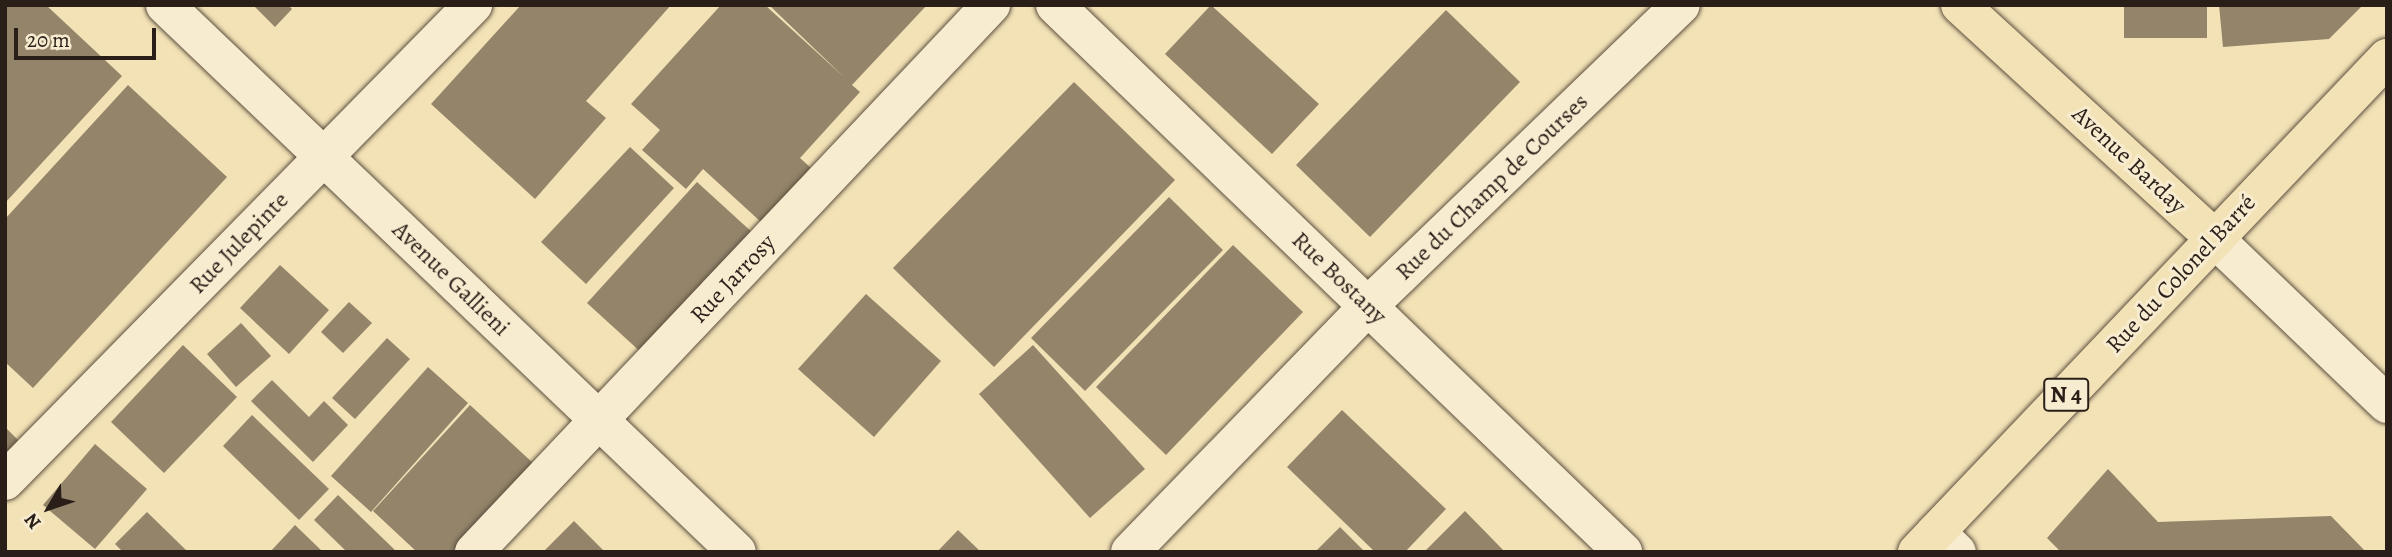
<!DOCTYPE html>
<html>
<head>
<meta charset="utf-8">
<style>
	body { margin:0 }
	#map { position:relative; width:2392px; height:557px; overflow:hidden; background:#f3e2b6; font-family:Alegreya,serif }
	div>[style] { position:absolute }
	.building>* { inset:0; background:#93846a }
	.roads { filter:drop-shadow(0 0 2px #5c5040) drop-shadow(0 0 2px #5c5040) }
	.minor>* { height:38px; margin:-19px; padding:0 19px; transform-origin:19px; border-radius:19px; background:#f7ecd0 }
	.major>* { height:38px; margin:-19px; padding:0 19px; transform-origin:19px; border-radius:19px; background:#f3e2b6 }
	span { translate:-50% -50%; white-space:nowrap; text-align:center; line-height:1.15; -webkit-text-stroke:6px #f7ecd0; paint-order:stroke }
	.shield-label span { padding:2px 5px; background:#f7ecd0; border:2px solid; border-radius:5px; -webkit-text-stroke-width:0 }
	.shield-label { font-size:23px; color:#2a1f18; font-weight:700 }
	.street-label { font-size:24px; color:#2a1f18 }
	.frame { position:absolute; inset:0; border:7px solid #2a1f18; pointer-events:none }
	.north { position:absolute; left:14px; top:473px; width:70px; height:70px; -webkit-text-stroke:5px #f7ecd0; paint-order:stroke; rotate:231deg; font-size:19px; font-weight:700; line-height:28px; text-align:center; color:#2a1f18 }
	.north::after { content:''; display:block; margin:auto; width:24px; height:32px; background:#2a1f18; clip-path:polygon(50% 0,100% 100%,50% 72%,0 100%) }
	.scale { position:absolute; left:14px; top:28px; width:142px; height:32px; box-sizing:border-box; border:4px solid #2a1f18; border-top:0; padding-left:9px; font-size:21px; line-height:24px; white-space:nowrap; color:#2a1f18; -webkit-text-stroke:5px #f7ecd0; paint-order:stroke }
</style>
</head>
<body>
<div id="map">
	<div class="building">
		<i style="clip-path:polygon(5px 5px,46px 5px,122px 76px,5px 203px)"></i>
		<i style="clip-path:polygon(253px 5px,288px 5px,292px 9px,275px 27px)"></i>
		<i style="clip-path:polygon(521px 5px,671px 5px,586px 101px,606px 118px,535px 199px,431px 104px)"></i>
		<i style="clip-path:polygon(721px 5px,765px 5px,845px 78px,769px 5px,927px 5px,852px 85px,860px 92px,800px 158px,811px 168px,761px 222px,703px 169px,686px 189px,642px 150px,660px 130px,631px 104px)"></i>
		<i style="clip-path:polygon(1211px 5px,1319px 104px,1272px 154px,1165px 54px)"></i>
		<i style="clip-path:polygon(2124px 5px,2207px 5px,2207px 38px,2124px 38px)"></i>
		<i style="clip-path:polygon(2219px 5px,2363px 5px,2329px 39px,2223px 47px)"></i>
		<i style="clip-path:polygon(1446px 10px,1520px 82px,1370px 237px,1296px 165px)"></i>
		<i style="clip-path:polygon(1074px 82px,1175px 180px,994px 367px,893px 268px)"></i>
		<i style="clip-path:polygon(128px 85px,227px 177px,33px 388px,5px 362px,5px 219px)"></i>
		<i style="clip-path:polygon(630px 147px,674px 188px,586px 284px,541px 242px)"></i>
		<i style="clip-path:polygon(697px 182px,754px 234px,644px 355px,587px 303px)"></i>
		<i style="clip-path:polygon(1169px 197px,1223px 250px,1085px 391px,1031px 338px)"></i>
		<i style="clip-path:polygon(1233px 245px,1303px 312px,1166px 455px,1096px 387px)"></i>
		<i style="clip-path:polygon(280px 265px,329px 310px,289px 354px,240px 308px)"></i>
		<i style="clip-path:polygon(866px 294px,941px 361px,874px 437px,798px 369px)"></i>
		<i style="clip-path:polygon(349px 302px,372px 323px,343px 353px,321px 332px)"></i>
		<i style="clip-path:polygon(241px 323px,271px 356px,236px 387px,207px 354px)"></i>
		<i style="clip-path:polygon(387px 338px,410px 359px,355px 419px,332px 398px)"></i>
		<i style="clip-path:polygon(183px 345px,237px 397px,164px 473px,111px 422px)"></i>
		<i style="clip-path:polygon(1033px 345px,1145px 469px,1090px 518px,979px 394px)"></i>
		<i style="clip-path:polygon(428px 367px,468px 403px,371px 512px,331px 476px)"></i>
		<i style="clip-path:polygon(272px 380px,309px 417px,324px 401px,348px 425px,313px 462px,251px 401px)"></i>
		<i style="clip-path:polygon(470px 405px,533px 463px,452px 552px,417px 552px,373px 511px)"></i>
		<i style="clip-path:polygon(1342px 410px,1446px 509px,1405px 552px,1375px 552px,1287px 467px)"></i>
		<i style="clip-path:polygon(252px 415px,329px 489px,299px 520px,223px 446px)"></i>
		<i style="clip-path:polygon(5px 427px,19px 441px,5px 454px)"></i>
		<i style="clip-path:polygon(95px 444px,147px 489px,95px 549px,43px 505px)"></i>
		<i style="clip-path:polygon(2108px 469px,2158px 522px,2331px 516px,2366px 552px,2061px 552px,2047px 538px)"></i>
		<i style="clip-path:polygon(338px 495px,397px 552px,347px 552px,314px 520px)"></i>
		<i style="clip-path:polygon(1465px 511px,1505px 552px,1424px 552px)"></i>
		<i style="clip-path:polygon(147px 512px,188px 552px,123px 552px,115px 544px)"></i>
		<i style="clip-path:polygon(574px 521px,605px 552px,543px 552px)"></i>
		<i style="clip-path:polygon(295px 525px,323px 552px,270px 552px)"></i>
		<i style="clip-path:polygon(1340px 527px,1365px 552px,1315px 552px)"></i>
		<i style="clip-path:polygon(958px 530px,981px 552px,937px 552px)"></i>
	</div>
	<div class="roads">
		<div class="minor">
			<i style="left:165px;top:5px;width:791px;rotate:43.72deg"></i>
			<i style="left:1055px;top:5px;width:789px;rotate:43.92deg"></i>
			<i style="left:2214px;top:238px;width:240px;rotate:43.8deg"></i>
			<i style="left:5px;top:481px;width:668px;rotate:-45.49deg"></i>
			<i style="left:1936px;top:532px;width:29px;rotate:44deg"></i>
			<i style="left:474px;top:552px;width:753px;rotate:-46.62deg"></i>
			<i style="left:1130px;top:552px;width:342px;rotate:-45.9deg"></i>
			<i style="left:1368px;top:306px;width:434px;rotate:-43.9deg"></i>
		</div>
		<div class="major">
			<i style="left:1960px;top:5px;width:345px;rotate:42.5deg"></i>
			<i style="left:1917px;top:552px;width:682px;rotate:-46.43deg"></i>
		</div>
	</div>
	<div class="shield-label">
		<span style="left:2066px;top:395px">N 4</span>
	</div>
	<div class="street-label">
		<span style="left:2129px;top:160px;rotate:43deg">Avenue Barday</span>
		<span style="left:1492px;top:187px;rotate:-44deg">Rue du Champ de Courses</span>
		<span style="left:239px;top:243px;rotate:-46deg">Rue Julepinte</span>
		<span style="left:2181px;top:274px;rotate:-47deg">Rue du Colonel Barré</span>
		<span style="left:1339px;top:278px;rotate:44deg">Rue Bostany</span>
		<span style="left:451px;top:279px;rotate:44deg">Avenue Gallieni</span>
		<span style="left:733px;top:279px;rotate:-47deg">Rue Jarrosy</span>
	</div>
	<div class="frame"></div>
	<div class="north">N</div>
	<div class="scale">20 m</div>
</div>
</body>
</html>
